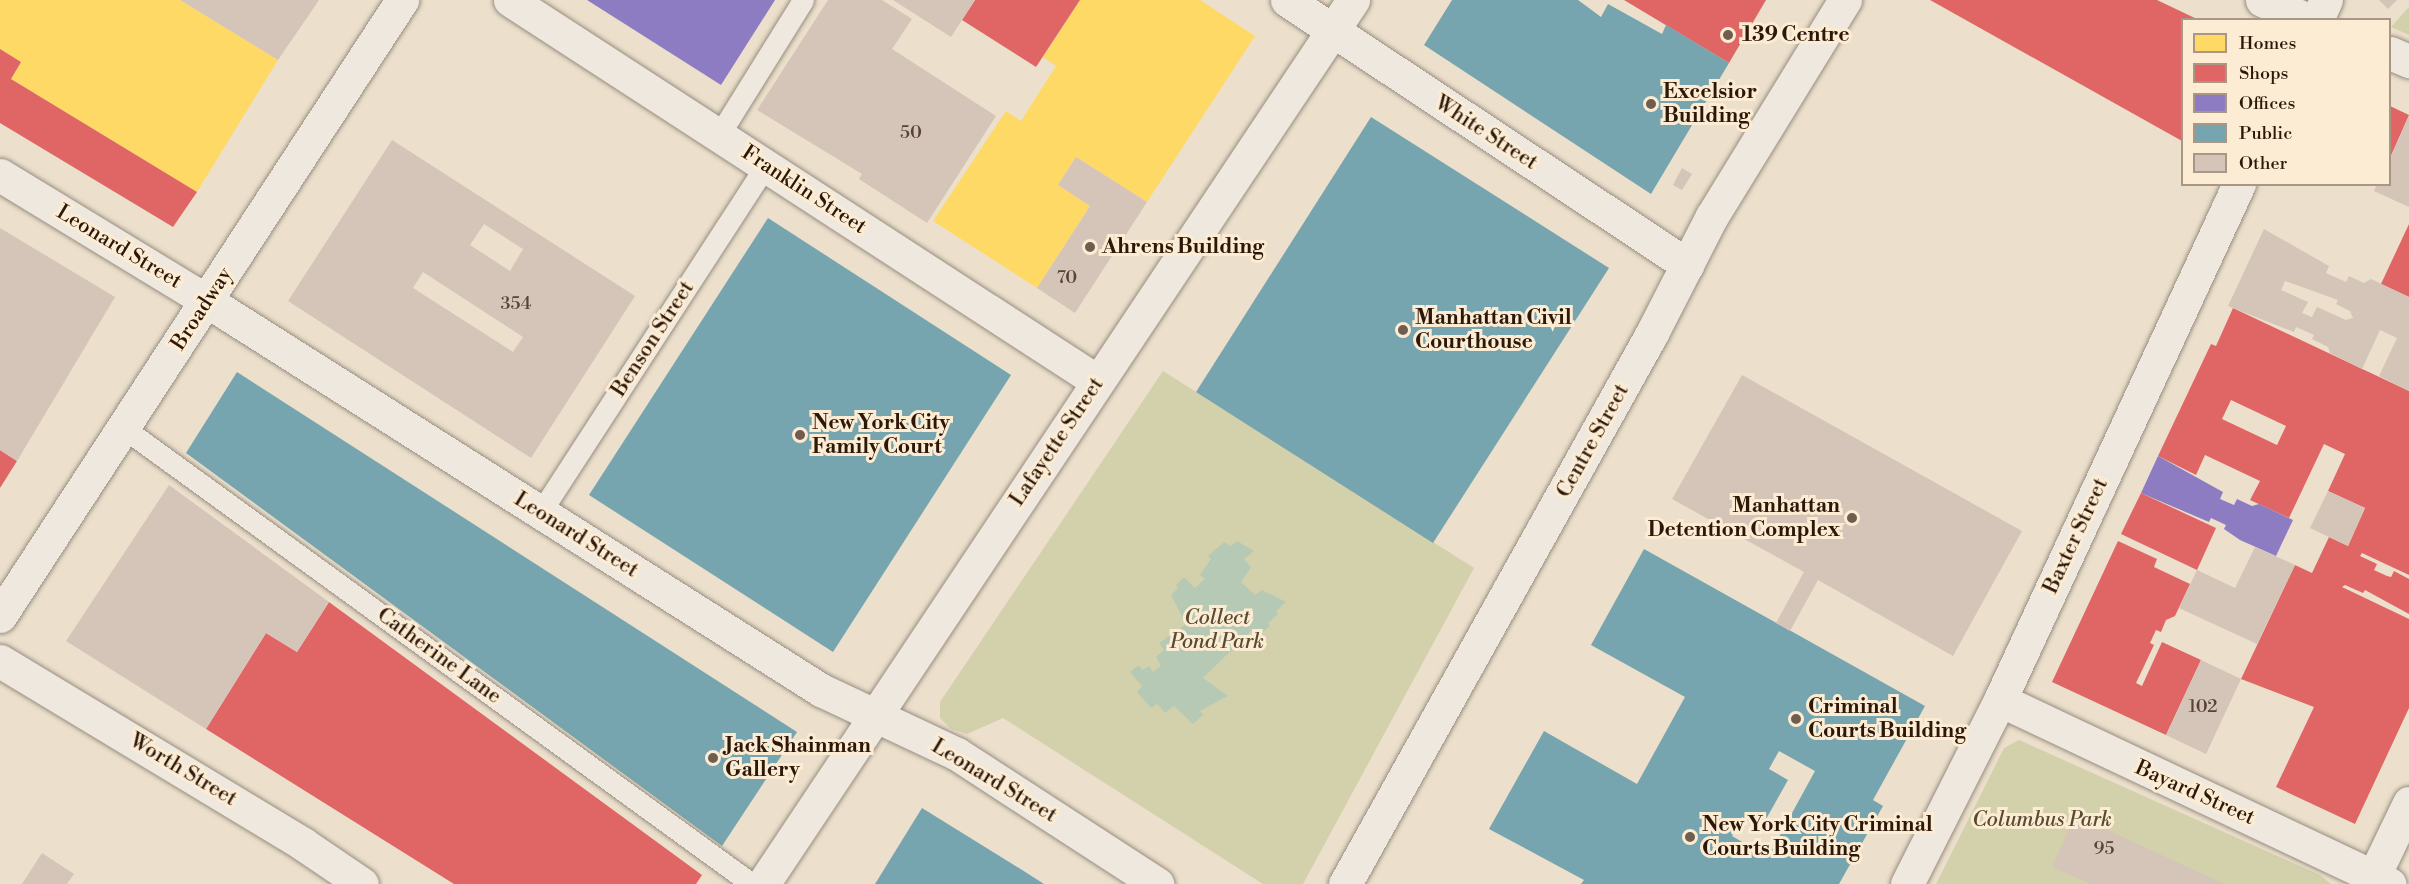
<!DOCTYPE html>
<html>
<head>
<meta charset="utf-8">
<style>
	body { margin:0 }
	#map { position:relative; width:2409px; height:884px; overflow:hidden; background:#ecdfcb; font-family:"Libre Bodoni",serif }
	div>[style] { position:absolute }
	.green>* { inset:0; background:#d3d0ac }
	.water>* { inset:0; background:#b6c9b5 }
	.homes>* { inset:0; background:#ffd966 }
	.shops>* { inset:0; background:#e06666 }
	.offices>* { inset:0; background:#8e7cc3 }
	.public>* { inset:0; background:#76a5af }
	.building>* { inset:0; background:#d5c4b8 }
	.roads { filter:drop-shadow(0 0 2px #978e81) drop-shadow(0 0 2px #978e81) }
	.lane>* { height:21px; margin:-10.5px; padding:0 10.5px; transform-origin:10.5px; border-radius:10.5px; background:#efe8de }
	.street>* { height:33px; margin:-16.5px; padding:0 16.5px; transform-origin:16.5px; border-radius:16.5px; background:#efe8de }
	.secondary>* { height:33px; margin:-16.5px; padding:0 16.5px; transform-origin:16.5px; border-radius:16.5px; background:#efe8de }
	.dots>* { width:16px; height:16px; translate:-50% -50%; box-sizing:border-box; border:3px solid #fcecd4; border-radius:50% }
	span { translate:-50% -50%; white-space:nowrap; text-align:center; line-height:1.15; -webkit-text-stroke:6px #fcecd4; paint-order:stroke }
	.number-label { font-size:18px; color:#574235 }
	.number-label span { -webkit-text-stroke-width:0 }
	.poi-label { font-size:21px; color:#2d1709; font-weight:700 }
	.left { translate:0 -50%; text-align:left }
	.right { translate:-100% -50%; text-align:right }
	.street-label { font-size:21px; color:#2d1709 }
	.park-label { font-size:21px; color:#584b32; font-style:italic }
	.legend { position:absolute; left:2181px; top:18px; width:210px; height:168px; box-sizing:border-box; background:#fcecd4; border:2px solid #a99783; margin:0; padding:8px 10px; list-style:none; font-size:18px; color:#2d1709 }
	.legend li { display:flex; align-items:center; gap:12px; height:30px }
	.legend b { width:30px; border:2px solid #a99783 }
</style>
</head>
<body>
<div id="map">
	<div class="green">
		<i style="clip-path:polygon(2409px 7px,2409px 35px,2391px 27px)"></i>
		<i style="clip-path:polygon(1163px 371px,1474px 568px,1303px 884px,1263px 884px,1003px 718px,967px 734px,951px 729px,940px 718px,940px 702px,946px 693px)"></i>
		<i style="clip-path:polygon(2019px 740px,2320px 875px,2331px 884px,1936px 884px,2004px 748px)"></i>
	</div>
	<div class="water">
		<i style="clip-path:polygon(1237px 541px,1254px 551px,1244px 559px,1251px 567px,1241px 582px,1255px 595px,1262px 590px,1286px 602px,1276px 611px,1278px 614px,1268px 623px,1270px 626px,1258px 636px,1251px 631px,1203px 678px,1228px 696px,1200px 711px,1203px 715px,1193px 724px,1174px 706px,1165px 713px,1157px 704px,1151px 708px,1137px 692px,1142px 686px,1130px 672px,1139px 665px,1142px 670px,1149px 666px,1153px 672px,1161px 666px,1156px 657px,1164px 650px,1159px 643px,1186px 624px,1171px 595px,1178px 588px,1176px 585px,1184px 577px,1195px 588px,1205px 579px,1200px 575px,1211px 559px,1208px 556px,1224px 542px,1230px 546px)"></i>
	</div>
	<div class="homes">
		<i style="clip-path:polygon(0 0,180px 0,278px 60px,197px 192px,11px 79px,21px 62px,0 49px)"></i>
		<i style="clip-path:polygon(1080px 0,1200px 0,1255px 36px,1147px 202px,1076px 157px,1058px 185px,1090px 206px,1037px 288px,933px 221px,1006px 111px,1021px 121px,1056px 66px,1043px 57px)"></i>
	</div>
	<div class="shops">
		<i style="clip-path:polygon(975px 0,1080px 0,1036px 67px,962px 20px)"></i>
		<i style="clip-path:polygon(1624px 0,1766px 0,1729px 63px)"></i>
		<i style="clip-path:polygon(1930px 0,2157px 0,2199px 20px,2182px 20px,2182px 141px)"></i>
		<i style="clip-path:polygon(0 49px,21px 62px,11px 79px,197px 192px,173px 227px,0 123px)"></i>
		<i style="clip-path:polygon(2390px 106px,2409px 115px,2390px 158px)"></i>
		<i style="clip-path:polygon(2409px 224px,2409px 297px,2381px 284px)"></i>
		<i style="clip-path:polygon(evenodd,2233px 308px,2409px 391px,2409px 575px,2362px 553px,2360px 556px,2377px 564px,2374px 570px,2387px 576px,2391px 577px,2394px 571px,2409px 579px,2409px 614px,2365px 590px,2363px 593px,2345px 585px,2342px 587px,2409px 619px,2409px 708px,2355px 824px,2276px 787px,2314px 707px,2241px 679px,2295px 565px,2312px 573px,2329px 537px,2348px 546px,2365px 508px,2328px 491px,2345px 454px,2324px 444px,2289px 518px,2250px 500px,2260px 481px,2205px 455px,2196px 475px,2158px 456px,2211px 344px,2216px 346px,2233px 308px,2231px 400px,2286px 426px,2277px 445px,2222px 419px,2231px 400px)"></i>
		<i style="clip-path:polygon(0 450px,17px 461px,0 488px)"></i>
		<i style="clip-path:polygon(2141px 493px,2216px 528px,2197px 570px,2121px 534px)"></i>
		<i style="clip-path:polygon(2118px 541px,2157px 559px,2154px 567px,2190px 584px,2175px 616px,2166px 620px,2161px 632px,2156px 630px,2150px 643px,2154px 645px,2136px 683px,2142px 686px,2162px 642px,2201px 660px,2166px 735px,2052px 682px)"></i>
		<i style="clip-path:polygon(329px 602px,702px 875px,696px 884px,454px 884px,206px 729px,266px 633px,297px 652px)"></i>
	</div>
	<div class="offices">
		<i style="clip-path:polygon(587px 0,775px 0,721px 85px)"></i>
		<i style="clip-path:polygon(2158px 456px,2223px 492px,2220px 499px,2234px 505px,2237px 499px,2252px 506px,2259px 504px,2293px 520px,2276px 556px,2240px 540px,2224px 529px,2226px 525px,2211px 518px,2209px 522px,2141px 493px)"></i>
	</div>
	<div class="public">
		<i style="clip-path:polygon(1452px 0,1578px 0,1601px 17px,1608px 4px,1662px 34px,1666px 25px,1729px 63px,1651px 194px,1424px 45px)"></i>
		<i style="clip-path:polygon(1371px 117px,1609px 268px,1433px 543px,1196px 392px)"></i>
		<i style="clip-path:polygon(768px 218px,1011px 375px,833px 652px,589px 495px)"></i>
		<i style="clip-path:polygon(237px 372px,797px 732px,722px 846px,186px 453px)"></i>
		<i style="clip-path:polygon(evenodd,1644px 549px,1925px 706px,1873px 800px,1883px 806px,1839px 884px,1581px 884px,1584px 880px,1489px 829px,1544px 731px,1637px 784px,1685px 697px,1591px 645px,1644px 549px,1779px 751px,1815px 771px,1768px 857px,1732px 836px,1742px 817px,1761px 828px,1788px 780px,1769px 769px,1779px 751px)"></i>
		<i style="clip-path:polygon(922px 808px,1019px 868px,1044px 884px,875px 884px)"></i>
	</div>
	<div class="building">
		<i style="clip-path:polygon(180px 0,319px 0,278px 60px)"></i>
		<i style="clip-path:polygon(828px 0,882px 0,912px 19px,892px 49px,996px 116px,927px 223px,859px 179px,862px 174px,757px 110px)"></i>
		<i style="clip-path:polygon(893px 0,975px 0,951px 37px)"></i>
		<i style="clip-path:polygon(2379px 0,2397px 0,2388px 9px)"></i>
		<i style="clip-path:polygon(2409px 116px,2409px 207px,2374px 191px,2377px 184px,2390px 184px,2390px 158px)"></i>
		<i style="clip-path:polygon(evenodd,392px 140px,635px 296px,531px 458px,288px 301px,392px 140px,484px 224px,523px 249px,510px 271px,470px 245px,484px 224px,392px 140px,423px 272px,523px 337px,513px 352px,413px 288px,423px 272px)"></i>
		<i style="clip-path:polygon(1076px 157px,1147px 202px,1075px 313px,1037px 288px,1090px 206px,1058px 185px)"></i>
		<i style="clip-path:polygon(1682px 168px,1692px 174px,1682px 190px,1673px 185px)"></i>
		<i style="clip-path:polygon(0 228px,115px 297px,17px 461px,0 450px)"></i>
		<i style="clip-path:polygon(evenodd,2264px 229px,2329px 266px,2326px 273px,2346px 282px,2349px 276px,2364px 283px,2371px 279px,2409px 297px,2409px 391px,2379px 376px,2397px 338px,2380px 330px,2362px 369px,2330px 353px,2328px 347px,2312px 339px,2314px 335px,2296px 327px,2294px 332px,2228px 306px,2264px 229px,2285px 281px,2338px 300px,2336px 304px,2350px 311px,2353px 318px,2346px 320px,2317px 307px,2312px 317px,2302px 313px,2308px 302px,2281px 290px,2285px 281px)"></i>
		<i style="clip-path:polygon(1742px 375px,2022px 531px,1953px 656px,1818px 580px,1790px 631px,1776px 623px,1804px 572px,1672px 499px)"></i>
		<i style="clip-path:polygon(169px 485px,329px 602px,297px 652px,266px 633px,206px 729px,66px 641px)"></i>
		<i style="clip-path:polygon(2328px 491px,2365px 508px,2348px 546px,2310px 528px)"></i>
		<i style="clip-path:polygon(2255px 547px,2295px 565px,2257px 644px,2179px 608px,2197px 570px,2235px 588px)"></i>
		<i style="clip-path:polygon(2201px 660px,2241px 679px,2206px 754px,2166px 735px)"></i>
		<i style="clip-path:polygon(2075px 815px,2142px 846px,2224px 884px,2091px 884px,2052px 867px)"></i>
		<i style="clip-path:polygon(42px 853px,74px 874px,67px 884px,22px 884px)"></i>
	</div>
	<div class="roads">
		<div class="lane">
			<i style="left:719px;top:135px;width:159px;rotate:-58.1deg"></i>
			<i style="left:125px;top:429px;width:775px;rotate:35.97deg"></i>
			<i style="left:540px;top:513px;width:415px;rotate:-57deg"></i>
		</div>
		<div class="street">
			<i style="left:510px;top:0;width:700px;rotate:32.99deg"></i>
			<i style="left:1287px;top:0;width:480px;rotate:33.5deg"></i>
			<i style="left:2317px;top:20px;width:22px;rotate:-66deg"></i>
			<i style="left:0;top:175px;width:242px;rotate:31.3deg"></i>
			<i style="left:207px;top:301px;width:727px;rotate:32.36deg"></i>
			<i style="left:821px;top:690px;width:150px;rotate:25.2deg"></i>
			<i style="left:957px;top:754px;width:239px;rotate:33deg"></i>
			<i style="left:0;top:661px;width:354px;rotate:31.1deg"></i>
			<i style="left:303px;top:844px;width:71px;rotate:34.1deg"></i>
			<i style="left:2000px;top:700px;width:431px;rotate:25.3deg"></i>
			<i style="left:1907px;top:884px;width:206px;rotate:-63.2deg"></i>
			<i style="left:2000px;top:700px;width:569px;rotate:-65.15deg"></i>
			<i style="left:2370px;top:884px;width:90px;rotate:-64.3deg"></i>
		</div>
		<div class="secondary">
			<i style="left:2262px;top:0;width:50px;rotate:23.5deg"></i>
			<i style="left:2390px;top:53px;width:21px;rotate:23deg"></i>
			<i style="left:0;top:616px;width:736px;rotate:-56.87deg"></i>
			<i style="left:763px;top:884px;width:1063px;rotate:-56.28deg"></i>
			<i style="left:1345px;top:884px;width:631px;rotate:-60.87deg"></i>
			<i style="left:1652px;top:333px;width:131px;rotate:-62.9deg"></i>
			<i style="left:1712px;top:216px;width:254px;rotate:-58.4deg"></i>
		</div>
	</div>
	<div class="dots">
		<i style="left:1728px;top:35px;background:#705d4d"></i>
		<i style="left:1651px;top:104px;background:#705d4d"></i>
		<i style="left:1090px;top:247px;background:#705d4d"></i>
		<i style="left:1403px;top:330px;background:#705d4d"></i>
		<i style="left:800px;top:435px;background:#705d4d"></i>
		<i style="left:1852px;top:518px;background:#705d4d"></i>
		<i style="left:1796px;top:719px;background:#705d4d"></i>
		<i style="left:713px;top:758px;background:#705d4d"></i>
		<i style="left:1690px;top:837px;background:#705d4d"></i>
	</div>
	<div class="number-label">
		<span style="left:911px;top:133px">50</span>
		<span style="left:1067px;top:278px">70</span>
		<span style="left:516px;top:304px">354</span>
		<span style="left:2203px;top:707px">102</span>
		<span style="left:2104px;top:849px">95</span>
	</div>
	<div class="poi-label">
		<span class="left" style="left:1742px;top:35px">139 Centre</span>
		<span class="left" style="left:1663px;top:104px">Excelsior<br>Building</span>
		<span class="left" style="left:1102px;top:247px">Ahrens Building</span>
		<span class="left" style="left:1415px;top:330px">Manhattan Civil<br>Courthouse</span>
		<span class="left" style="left:812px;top:435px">New York City<br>Family Court</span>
		<span class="right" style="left:1840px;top:518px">Manhattan<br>Detention Complex</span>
		<span class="left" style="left:1808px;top:719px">Criminal<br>Courts Building</span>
		<span class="left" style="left:725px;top:758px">Jack Shainman<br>Gallery</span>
		<span class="left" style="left:1702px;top:837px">New York City Criminal<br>Courts Building</span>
	</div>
	<div class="street-label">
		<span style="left:1486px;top:133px;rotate:33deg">White Street</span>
		<span style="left:804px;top:190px;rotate:33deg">Franklin Street</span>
		<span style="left:119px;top:247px;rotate:31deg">Leonard Street</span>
		<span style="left:202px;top:309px;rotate:-57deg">Broadway</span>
		<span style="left:653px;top:339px;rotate:-57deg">Benson Street</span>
		<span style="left:1593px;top:441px;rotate:-61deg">Centre Street</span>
		<span style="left:1057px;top:442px;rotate:-56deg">Lafayette Street</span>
		<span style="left:576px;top:535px;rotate:32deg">Leonard Street</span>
		<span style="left:2076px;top:536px;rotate:-65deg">Baxter Street</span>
		<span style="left:439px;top:656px;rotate:36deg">Catherine Lane</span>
		<span style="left:183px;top:770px;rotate:31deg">Worth Street</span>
		<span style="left:994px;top:781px;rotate:31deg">Leonard Street</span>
		<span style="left:2195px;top:793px;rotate:24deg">Bayard Street</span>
	</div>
	<div class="park-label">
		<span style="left:1217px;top:630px">Collect<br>Pond Park</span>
		<span style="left:2042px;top:820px">Columbus Park</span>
	</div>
	<ul class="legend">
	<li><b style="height:16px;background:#ffd966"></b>Homes</li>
	<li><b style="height:16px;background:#e06666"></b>Shops</li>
	<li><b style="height:16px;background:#8e7cc3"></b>Offices</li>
	<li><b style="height:16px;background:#76a5af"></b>Public</li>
	<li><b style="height:16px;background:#d5c4b8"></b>Other</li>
	</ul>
</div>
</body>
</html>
